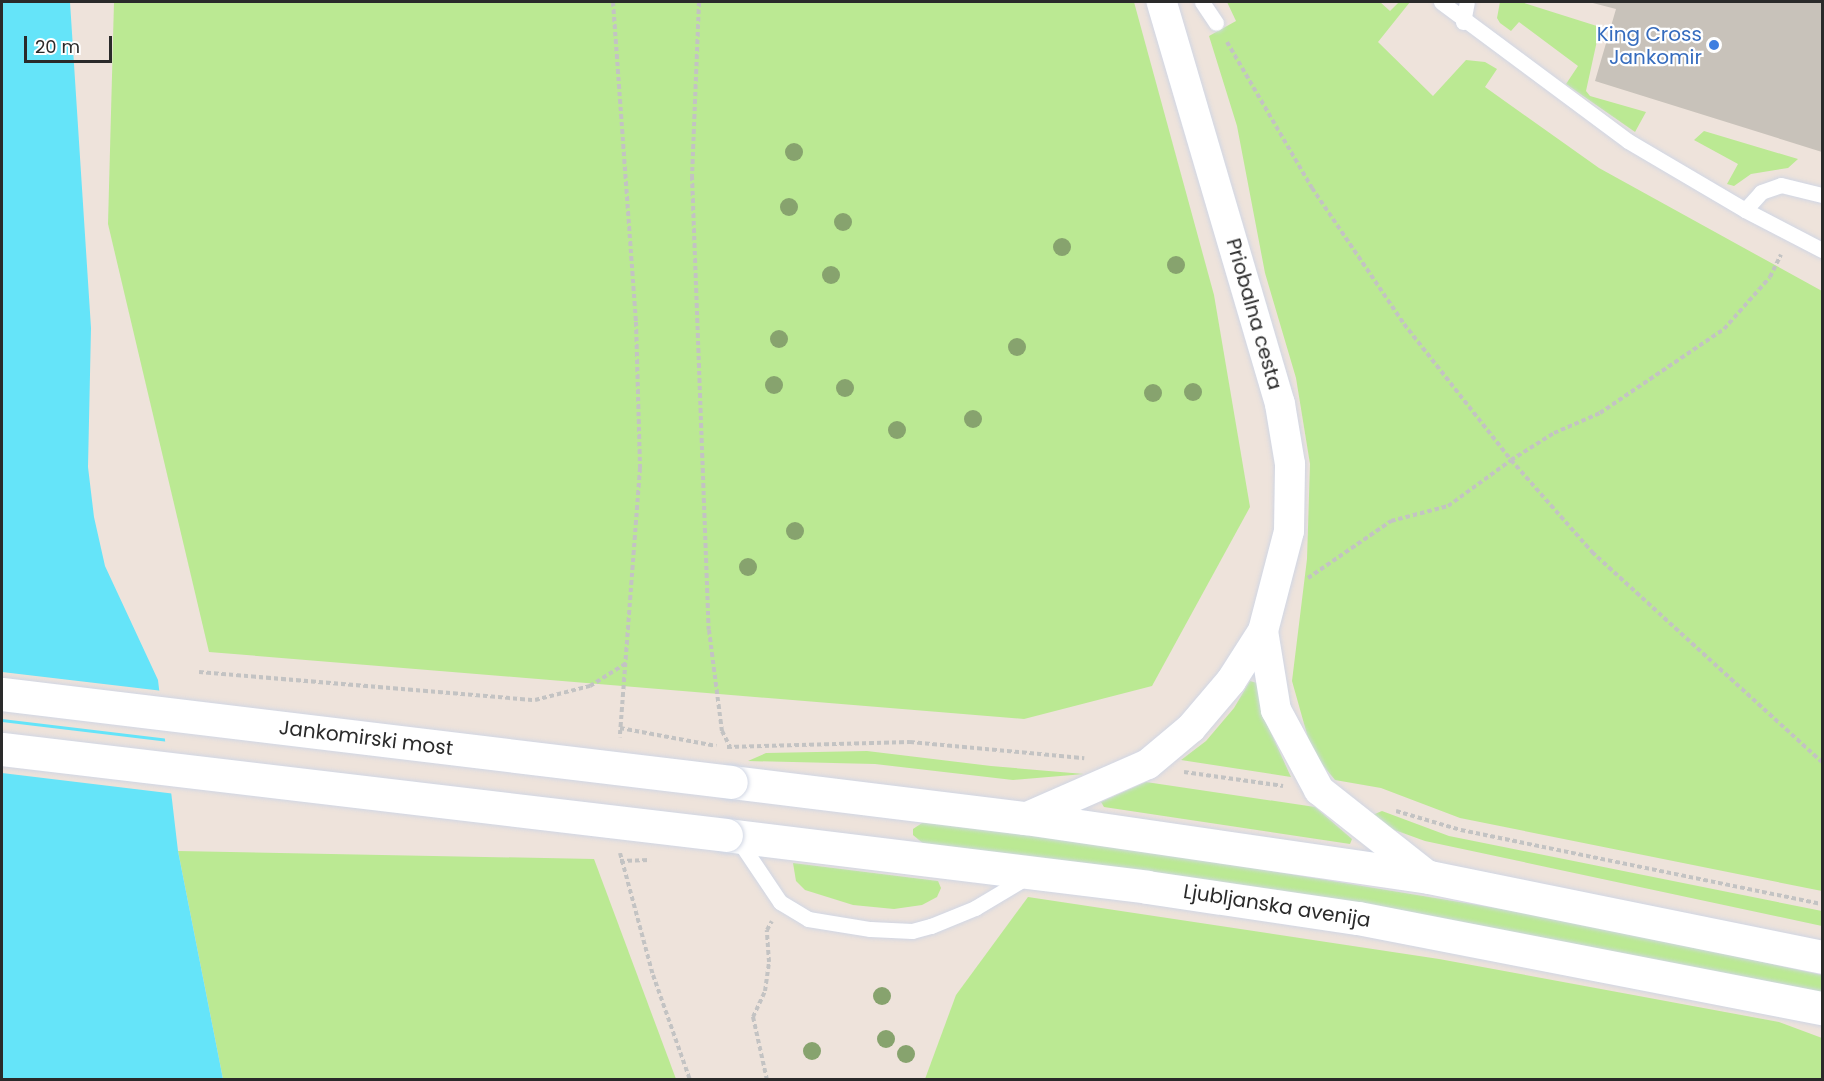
<!DOCTYPE html>
<html>
<head>
<meta charset="utf-8">
<style>
	body { margin:0 }
	#map { position:relative; width:1824px; height:1081px; overflow:hidden; background:#eee3db; font-family:Poppins,sans-serif }
	div>[style] { position:absolute }
	.green>* { inset:0; background:#bbe993 }
	.water>* { inset:0; background:#65e4f9 }
	.pier>* { inset:0; background:#eee3db }
	.building>* { inset:0; background:#c8c2ba }
	.path>* { height:4px; margin-top:-2px; transform-origin:0; background:repeating-linear-gradient(90deg,#c3c3c3 0 4.5px,transparent 0 7.5px) }
	.roads { filter:drop-shadow(0 0 2px #d0d6e4) drop-shadow(0 0 2px #d0d6e4) }
	.service>* { height:15px; margin:-7.5px; padding:0 7.5px; transform-origin:7.5px; border-radius:7.5px; background:#fff }
	.minor>* { height:30px; margin:-15px; padding:0 15px; transform-origin:15px; border-radius:15px; background:#fff }
	.secondary>* { height:33px; margin:-16.5px; padding:0 16.5px; transform-origin:16.5px; border-radius:16.5px; background:#fff }
	.bridges { filter:drop-shadow(0 0 2px #d0d6e4) drop-shadow(0 0 2px #d0d6e4) }
	.secondary-bridge>* { height:33px; margin:-16.5px; padding:0 16.5px; transform-origin:16.5px; border-radius:16.5px; background:#fff }
	.trees>* { width:18px; height:18px; margin:-9px; border-radius:50%; background:#87a36e }
	.dots>* { width:16px; height:16px; translate:-50% -50%; box-sizing:border-box; border:3px solid #fff; border-radius:50% }
	span { translate:-50% -50%; white-space:nowrap; text-align:center; line-height:1.15; -webkit-text-stroke:4.5px #fff; paint-order:stroke }
	.shop-label { font-size:20px; color:#366cbe }
	.right { translate:-100% -50%; text-align:right }
	.street-label { font-size:20px; color:#2a2a2a }
	.frame { position:absolute; inset:0; border:3px solid #2a2a2a; pointer-events:none }
	.scale { position:absolute; left:24px; top:36px; width:88px; height:27px; box-sizing:border-box; border:3px solid #2a2a2a; border-top:0; padding-left:8px; font-size:18px; line-height:21px; white-space:nowrap; color:#2a2a2a; -webkit-text-stroke:4px #fff; paint-order:stroke }
</style>
</head>
<body>
<div id="map">
	<div class="green">
		<i style="clip-path:polygon(114px 2px,1134px 2px,1214px 295px,1250px 507px,1152px 686px,1024px 719px,209px 652px,108px 224px)"></i>
		<i style="clip-path:polygon(1227px 2px,1380px 2px,1390px 11px,1399px 2px,1410px 2px,1378px 42px,1433px 96px,1466px 60px,1485px 62px,1497px 69px,1485px 87px,1599px 168px,1822px 291px,1822px 891px,1460px 818px,1381px 788px,1335px 780px,1312px 752px,1292px 681px,1307px 559px,1310px 464px,1296px 378px,1265px 273px,1237px 126px,1209px 36px,1236px 21px)"></i>
		<i style="clip-path:polygon(1500px 2px,1521px 2px,1600px 27px,1586px 91px,1590px 96px,1646px 112px,1635px 132px,1566px 84px,1578px 66px,1519px 22px,1511px 31px,1500px 23px,1497px 18px)"></i>
		<i style="clip-path:polygon(1704px 131px,1798px 159px,1788px 168px,1751px 174px,1734px 186px,1727px 184px,1738px 164px,1694px 140px)"></i>
		<i style="clip-path:polygon(1250px 681px,1257px 683px,1267px 724px,1291px 777px,1181px 760px,1206px 741px,1234px 708px)"></i>
		<i style="clip-path:polygon(867px 751px,991px 766px,1084px 774px,1013px 780px,875px 764px,748px 761px,766px 753px)"></i>
		<i style="clip-path:polygon(1146px 782px,1315px 807px,1352px 839px,1350px 844px,1104px 807px,1101px 802px)"></i>
		<i style="clip-path:polygon(1382px 811px,1449px 836px,1822px 911px,1822px 926px,1425px 841px,1389px 828px,1370px 816px)"></i>
		<i style="clip-path:polygon(938px 822px,1120px 846px,1574px 921px,1822px 975px,1822px 994px,925px 845px,913px 835px,913px 829px,922px 823px)"></i>
		<i style="clip-path:polygon(178px 851px,594px 859px,676px 1079px,223px 1079px)"></i>
		<i style="clip-path:polygon(793px 863px,938px 881px,941px 888px,937px 897px,922px 905px,894px 909px,853px 905px,805px 890px,796px 881px)"></i>
		<i style="clip-path:polygon(1028px 897px,1439px 959px,1779px 1022px,1822px 1038px,1822px 1079px,925px 1079px,956px 995px)"></i>
	</div>
	<div class="water">
		<i style="clip-path:polygon(2px 2px,70px 2px,91px 328px,88px 467px,94px 517px,105px 566px,158px 680px,178px 851px,223px 1079px,2px 1080px)"></i>
	</div>
	<div class="pier">
		<i style="clip-path:polygon(2px 672px,163px 691px,169px 739px,2px 719px)"></i>
		<i style="clip-path:polygon(2px 722px,169px 742px,176px 794px,2px 773px)"></i>
	</div>
	<div class="building">
		<i style="clip-path:polygon(1589px 2px,1822px 2px,1822px 152px,1595px 81px,1616px 9px)"></i>
	</div>
	<div class="path">
		<i style="left:613px;top:2px;width:321px;rotate:85.9deg"></i>
		<i style="left:636px;top:322px;width:146px;rotate:88.4deg"></i>
		<i style="left:640px;top:468px;width:270px;rotate:94.3deg"></i>
		<i style="left:699px;top:2px;width:174px;rotate:92.3deg"></i>
		<i style="left:692px;top:176px;width:454px;rotate:87.9deg"></i>
		<i style="left:709px;top:630px;width:102px;rotate:82.7deg"></i>
		<i style="left:722px;top:731px;width:18px;rotate:63deg"></i>
		<i style="left:1227px;top:42px;width:169px;rotate:59.8deg"></i>
		<i style="left:1312px;top:188px;width:164px;rotate:55.9deg"></i>
		<i style="left:1404px;top:324px;width:173px;rotate:51.8deg"></i>
		<i style="left:1511px;top:460px;width:123px;rotate:48.6deg"></i>
		<i style="left:1592px;top:552px;width:311px;rotate:42.4deg"></i>
		<i style="left:1308px;top:578px;width:101px;rotate:-34.5deg"></i>
		<i style="left:1391px;top:521px;width:59px;rotate:-14.7deg"></i>
		<i style="left:1448px;top:506px;width:78px;rotate:-36.1deg"></i>
		<i style="left:1511px;top:460px;width:51px;rotate:-32.1deg"></i>
		<i style="left:1554px;top:433px;width:50px;rotate:-23.5deg"></i>
		<i style="left:1600px;top:413px;width:150px;rotate:-34.1deg"></i>
		<i style="left:1724px;top:329px;width:69px;rotate:-48.5deg"></i>
		<i style="left:1770px;top:277px;width:25px;rotate:-64deg"></i>
		<i style="left:199px;top:672px;width:337px;rotate:4.8deg"></i>
		<i style="left:535px;top:700px;width:57px;rotate:-14.3deg"></i>
		<i style="left:590px;top:686px;width:41px;rotate:-32.2deg"></i>
		<i style="left:620px;top:728px;width:98px;rotate:10.6deg"></i>
		<i style="left:727px;top:747px;width:183px;rotate:-1.6deg"></i>
		<i style="left:910px;top:742px;width:175px;rotate:5.3deg"></i>
		<i style="left:1184px;top:772px;width:100px;rotate:8deg"></i>
		<i style="left:1396px;top:811px;width:68px;rotate:16.3deg"></i>
		<i style="left:1461px;top:830px;width:369px;rotate:11.6deg"></i>
		<i style="left:620px;top:853px;width:126px;rotate:74.9deg"></i>
		<i style="left:653px;top:975px;width:111px;rotate:70.6deg"></i>
		<i style="left:620px;top:861px;width:30px;rotate:-2deg"></i>
		<i style="left:767px;top:1080px;width:65px;rotate:-102.5deg"></i>
		<i style="left:753px;top:1017px;width:29px;rotate:-65deg"></i>
		<i style="left:765px;top:991px;width:29px;rotate:-82deg"></i>
		<i style="left:769px;top:962px;width:32px;rotate:-94deg"></i>
		<i style="left:767px;top:930px;width:10px;rotate:-61deg"></i>
	</div>
	<div class="roads">
		<div class="service">
			<i style="left:1202px;top:2px;width:25px;rotate:56deg"></i>
			<i style="left:1441px;top:2px;width:233px;rotate:36.6deg"></i>
			<i style="left:1628px;top:141px;width:136px;rotate:30.5deg"></i>
			<i style="left:1745px;top:210px;width:24px;rotate:-48deg"></i>
			<i style="left:1761px;top:192px;width:21px;rotate:-19deg"></i>
			<i style="left:1781px;top:185px;width:42px;rotate:13.7deg"></i>
			<i style="left:1463px;top:22px;width:20px;rotate:-79deg"></i>
			<i style="left:1745px;top:210px;width:87px;rotate:27.5deg"></i>
			<i style="left:737px;top:838px;width:77px;rotate:56.1deg"></i>
			<i style="left:780px;top:902px;width:33px;rotate:31deg"></i>
			<i style="left:808px;top:919px;width:63px;rotate:9.2deg"></i>
			<i style="left:870px;top:929px;width:42px;rotate:2.7deg"></i>
			<i style="left:912px;top:931px;width:20px;rotate:-15deg"></i>
			<i style="left:931px;top:926px;width:48px;rotate:-22.2deg"></i>
			<i style="left:975px;top:908px;width:61px;rotate:-30.8deg"></i>
		</div>
		<div class="minor">
			<i style="left:1263px;top:631px;width:80px;rotate:80.7deg"></i>
			<i style="left:1276px;top:710px;width:91px;rotate:61.7deg"></i>
			<i style="left:1319px;top:790px;width:140px;rotate:38.3deg"></i>
			<i style="left:1025px;top:818px;width:134px;rotate:-23.7deg"></i>
			<i style="left:1148px;top:764px;width:56px;rotate:-39.9deg"></i>
			<i style="left:1191px;top:728px;width:62px;rotate:-49.6deg"></i>
			<i style="left:1231px;top:681px;width:59px;rotate:-57.4deg"></i>
			<i style="left:1263px;top:631px;width:103px;rotate:-75.4deg"></i>
			<i style="left:1289px;top:531px;width:67px;rotate:-89.1deg"></i>
			<i style="left:1290px;top:464px;width:61px;rotate:-99.5deg"></i>
			<i style="left:1280px;top:404px;width:419px;rotate:-106.4deg"></i>
		</div>
		<div class="secondary">
			<i style="left:731px;top:782px;width:296px;rotate:7deg"></i>
			<i style="left:1025px;top:818px;width:408px;rotate:8.3deg"></i>
			<i style="left:1429px;top:877px;width:401px;rotate:11.5deg"></i>
			<i style="left:726px;top:835px;width:424px;rotate:7deg"></i>
			<i style="left:1147px;top:887px;width:213px;rotate:8.4deg"></i>
			<i style="left:1358px;top:918px;width:473px;rotate:11deg"></i>
		</div>
	</div>
	<div class="bridges">
		<div class="secondary-bridge">
			<i style="left:2px;top:694px;width:734px;rotate:6.88deg"></i>
			<i style="left:2px;top:749px;width:729px;rotate:6.77deg"></i>
		</div>
	</div>
	<div class="trees">
		<i style="left:794px;top:152px"></i>
		<i style="left:789px;top:207px"></i>
		<i style="left:843px;top:222px"></i>
		<i style="left:1062px;top:247px"></i>
		<i style="left:1176px;top:265px"></i>
		<i style="left:831px;top:275px"></i>
		<i style="left:779px;top:339px"></i>
		<i style="left:1017px;top:347px"></i>
		<i style="left:774px;top:385px"></i>
		<i style="left:845px;top:388px"></i>
		<i style="left:1193px;top:392px"></i>
		<i style="left:1153px;top:393px"></i>
		<i style="left:973px;top:419px"></i>
		<i style="left:897px;top:430px"></i>
		<i style="left:795px;top:531px"></i>
		<i style="left:748px;top:567px"></i>
		<i style="left:882px;top:996px"></i>
		<i style="left:886px;top:1039px"></i>
		<i style="left:812px;top:1051px"></i>
		<i style="left:906px;top:1054px"></i>
	</div>
	<div class="dots">
		<i style="left:1714px;top:45px;background:#3f7fe0"></i>
	</div>
	<div class="shop-label">
		<span class="right" style="left:1702px;top:46px">King Cross<br>Jankomir</span>
	</div>
	<div class="street-label">
		<span style="left:1254px;top:314px;rotate:74deg">Priobalna cesta</span>
		<span style="left:366px;top:738px;rotate:7deg">Jankomirski most</span>
		<span style="left:1277px;top:906px;rotate:9deg">Ljubljanska avenija</span>
	</div>
	<div class="frame"></div>
	<div class="scale">20 m</div>
</div>
</body>
</html>
